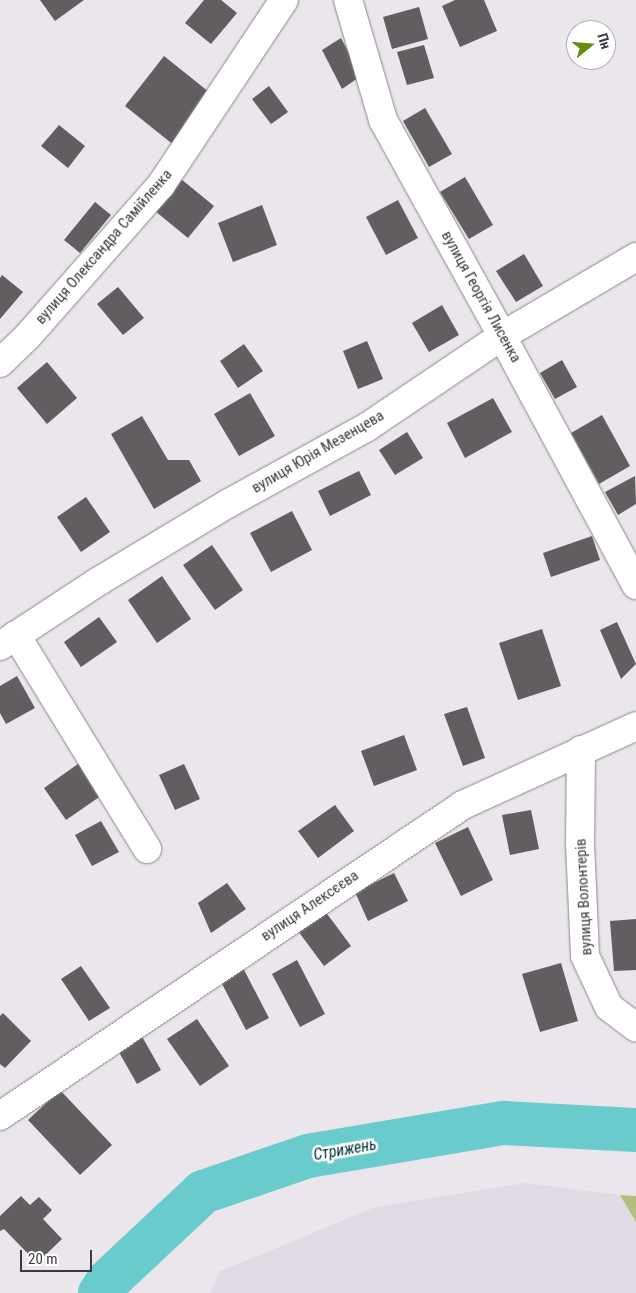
<!DOCTYPE html>
<html>
<head>
<meta charset="utf-8">
<style>
	body { margin:0 }
	#map { position:relative; width:636px; height:1293px; overflow:hidden; background:#eae6eb; font-family:"Roboto Condensed",sans-serif }
	div>[style] { position:absolute }
	.built>* { inset:0; background:#e1dae5 }
	.forest>* { inset:0; background:#b3bf7a }
	.river>* { height:44px; margin:-22px; padding:0 22px; transform-origin:22px; border-radius:22px; background:#69cbcc }
	.building>* { inset:0; background:#615d61 }
	.roads { filter:drop-shadow(0 0 1px #8b888d) drop-shadow(0 0 1px #8b888d) }
	.minor>* { height:28px; margin:-14px; padding:0 14px; transform-origin:14px; border-radius:14px; background:#fff }
	span { translate:-50% -50%; white-space:nowrap; text-align:center; line-height:1.15; -webkit-text-stroke:5px #fff; paint-order:stroke }
	.street-label { font-size:15px; color:#3a393b }
	.water-label { font-size:16px; color:#003132; font-style:italic }
	.north { position:absolute; left:566px; top:20px; width:50px; height:50px; box-sizing:border-box; background:#fff; border:1px solid #b0b0b1; border-radius:50%; rotate:73deg; font-size:14px; font-weight:700; line-height:20px; text-align:center; color:#3a393b }
	.north::after { content:''; display:block; margin:auto; width:18px; height:22px; background:#67890c; clip-path:polygon(50% 0,100% 100%,50% 72%,0 100%) }
	.scale { position:absolute; left:20px; top:1250px; width:72px; height:22px; box-sizing:border-box; border:2px solid #3a393b; border-top:0; padding-left:6px; font-size:15px; line-height:18px; white-space:nowrap; color:#3a393b; -webkit-text-stroke:4px #fff; paint-order:stroke }
</style>
</head>
<body>
<div id="map">
	<div class="built">
		<i style="clip-path:polygon(526px 1183px,620px 1195px,636px 1222px,636px 1293px,210px 1293px,219px 1272px,375px 1207px)"></i>
	</div>
	<div class="forest">
		<i style="clip-path:polygon(620px 1195px,636px 1196px,636px 1222px)"></i>
	</div>
	<div class="river">
		<i style="left:100px;top:1293px;width:14px;rotate:-56deg"></i>
		<i style="left:108px;top:1281px;width:130px;rotate:-43.1deg"></i>
		<i style="left:203px;top:1192px;width:111px;rotate:-18.9deg"></i>
		<i style="left:308px;top:1156px;width:199px;rotate:-9.6deg"></i>
		<i style="left:504px;top:1123px;width:132px;rotate:3deg"></i>
	</div>
	<div class="building">
		<i style="clip-path:polygon(40px 0,84px 0,55px 21px)"></i>
		<i style="clip-path:polygon(204px 0,221px 0,237px 13px,211px 44px,185px 23px)"></i>
		<i style="clip-path:polygon(455px 0,484px 0,497px 31px,460px 47px,442px 6px)"></i>
		<i style="clip-path:polygon(419px 7px,428px 39px,392px 49px,383px 17px)"></i>
		<i style="clip-path:polygon(341px 38px,361px 76px,342px 89px,322px 50px)"></i>
		<i style="clip-path:polygon(424px 45px,434px 78px,407px 85px,397px 52px)"></i>
		<i style="clip-path:polygon(164px 56px,214px 96px,175px 146px,125px 106px)"></i>
		<i style="clip-path:polygon(269px 86px,288px 112px,271px 124px,252px 99px)"></i>
		<i style="clip-path:polygon(425px 108px,452px 154px,429px 167px,403px 121px)"></i>
		<i style="clip-path:polygon(59px 125px,85px 146px,68px 168px,41px 146px)"></i>
		<i style="clip-path:polygon(465px 177px,493px 225px,469px 239px,440px 192px)"></i>
		<i style="clip-path:polygon(181px 179px,214px 206px,188px 238px,155px 211px)"></i>
		<i style="clip-path:polygon(398px 200px,418px 238px,386px 255px,366px 217px)"></i>
		<i style="clip-path:polygon(95px 202px,111px 215px,80px 253px,64px 240px)"></i>
		<i style="clip-path:polygon(262px 205px,277px 245px,233px 262px,218px 223px)"></i>
		<i style="clip-path:polygon(524px 254px,543px 286px,516px 302px,496px 271px)"></i>
		<i style="clip-path:polygon(2px 275px,23px 292px,0 319px,0 278px)"></i>
		<i style="clip-path:polygon(118px 287px,144px 318px,123px 335px,97px 304px)"></i>
		<i style="clip-path:polygon(442px 305px,459px 335px,429px 352px,412px 323px)"></i>
		<i style="clip-path:polygon(367px 341px,383px 379px,358px 389px,343px 351px)"></i>
		<i style="clip-path:polygon(244px 344px,263px 371px,238px 388px,220px 361px)"></i>
		<i style="clip-path:polygon(562px 360px,577px 387px,555px 399px,540px 373px)"></i>
		<i style="clip-path:polygon(47px 362px,77px 398px,47px 424px,17px 388px)"></i>
		<i style="clip-path:polygon(250px 393px,275px 436px,239px 456px,214px 414px)"></i>
		<i style="clip-path:polygon(493px 398px,512px 432px,465px 458px,447px 423px)"></i>
		<i style="clip-path:polygon(602px 415px,630px 466px,599px 484px,571px 433px)"></i>
		<i style="clip-path:polygon(142px 416px,168px 460px,189px 460px,201px 481px,154px 509px,111px 434px)"></i>
		<i style="clip-path:polygon(407px 432px,423px 458px,395px 475px,379px 450px)"></i>
		<i style="clip-path:polygon(359px 471px,371px 495px,330px 516px,318px 491px)"></i>
		<i style="clip-path:polygon(635px 476px,636px 504px,618px 515px,605px 492px)"></i>
		<i style="clip-path:polygon(86px 497px,110px 532px,81px 552px,57px 517px)"></i>
		<i style="clip-path:polygon(292px 511px,312px 550px,271px 572px,250px 533px)"></i>
		<i style="clip-path:polygon(592px 536px,600px 560px,551px 577px,543px 553px)"></i>
		<i style="clip-path:polygon(212px 545px,243px 590px,215px 610px,183px 565px)"></i>
		<i style="clip-path:polygon(162px 576px,191px 619px,157px 643px,128px 600px)"></i>
		<i style="clip-path:polygon(99px 617px,117px 642px,81px 667px,64px 642px)"></i>
		<i style="clip-path:polygon(617px 622px,636px 664px,621px 679px,600px 630px)"></i>
		<i style="clip-path:polygon(542px 629px,561px 686px,518px 700px,499px 643px)"></i>
		<i style="clip-path:polygon(17px 676px,35px 708px,6px 724px,0 713px,0 686px)"></i>
		<i style="clip-path:polygon(467px 707px,485px 758px,463px 766px,444px 714px)"></i>
		<i style="clip-path:polygon(404px 735px,417px 770px,374px 786px,361px 751px)"></i>
		<i style="clip-path:polygon(85px 759px,108px 791px,66px 820px,44px 788px)"></i>
		<i style="clip-path:polygon(184px 764px,200px 799px,175px 810px,159px 775px)"></i>
		<i style="clip-path:polygon(335px 805px,354px 831px,318px 858px,298px 831px)"></i>
		<i style="clip-path:polygon(531px 810px,539px 849px,510px 855px,502px 815px)"></i>
		<i style="clip-path:polygon(101px 821px,119px 852px,92px 866px,75px 835px)"></i>
		<i style="clip-path:polygon(468px 827px,493px 880px,461px 896px,435px 843px)"></i>
		<i style="clip-path:polygon(394px 873px,408px 901px,368px 921px,355px 892px)"></i>
		<i style="clip-path:polygon(227px 883px,246px 909px,211px 933px,198px 903px)"></i>
		<i style="clip-path:polygon(325px 911px,351px 946px,324px 966px,298px 931px)"></i>
		<i style="clip-path:polygon(636px 919px,636px 970px,614px 971px,610px 921px)"></i>
		<i style="clip-path:polygon(297px 960px,325px 1014px,300px 1027px,272px 974px)"></i>
		<i style="clip-path:polygon(561px 963px,578px 1021px,540px 1032px,522px 974px)"></i>
		<i style="clip-path:polygon(81px 966px,110px 1008px,89px 1021px,61px 979px)"></i>
		<i style="clip-path:polygon(242px 966px,269px 1018px,246px 1030px,219px 978px)"></i>
		<i style="clip-path:polygon(3px 1013px,31px 1041px,5px 1068px,0 1064px,0 1016px)"></i>
		<i style="clip-path:polygon(197px 1019px,229px 1066px,200px 1086px,167px 1039px)"></i>
		<i style="clip-path:polygon(140px 1033px,161px 1070px,137px 1084px,116px 1047px)"></i>
		<i style="clip-path:polygon(60px 1090px,112px 1145px,80px 1175px,28px 1120px)"></i>
		<i style="clip-path:polygon(21px 1196px,30px 1205px,39px 1197px,52px 1210px,43px 1219px,62px 1239px,37px 1263px,4px 1229px,0 1231px,0 1216px)"></i>
	</div>
	<div class="roads">
		<div class="minor">
			<i style="left:348px;top:0;width:125px;rotate:73.7deg"></i>
			<i style="left:383px;top:120px;width:247px;rotate:61.1deg"></i>
			<i style="left:502px;top:336px;width:283px;rotate:61.7deg"></i>
			<i style="left:0;top:363px;width:37px;rotate:-44deg"></i>
			<i style="left:27px;top:337px;width:203px;rotate:-48.6deg"></i>
			<i style="left:161px;top:185px;width:222px;rotate:-56.4deg"></i>
			<i style="left:16px;top:635px;width:251px;rotate:58.5deg"></i>
			<i style="left:0;top:646px;width:118px;rotate:-33.3deg"></i>
			<i style="left:99px;top:581px;width:152px;rotate:-31deg"></i>
			<i style="left:229px;top:503px;width:158px;rotate:-28.8deg"></i>
			<i style="left:367px;top:427px;width:163px;rotate:-34deg"></i>
			<i style="left:502px;top:336px;width:156px;rotate:-30.5deg"></i>
			<i style="left:581px;top:750px;width:94px;rotate:90.6deg"></i>
			<i style="left:580px;top:844px;width:112px;rotate:87.4deg"></i>
			<i style="left:585px;top:956px;width:56px;rotate:64.8deg"></i>
			<i style="left:609px;top:1007px;width:34px;rotate:37deg"></i>
			<i style="left:0;top:1116px;width:558px;rotate:-33.89deg"></i>
			<i style="left:463px;top:805px;width:190px;rotate:-24.5deg"></i>
		</div>
	</div>
	<div class="street-label">
		<span style="left:104px;top:247px;rotate:-49deg">вулиця Олександра Самійленка</span>
		<span style="left:481px;top:297px;rotate:61deg">вулиця Георгія Лисенка</span>
		<span style="left:318px;top:452px;rotate:-30deg">вулиця Юрія Мезенцева</span>
		<span style="left:584px;top:897px;rotate:-93deg">вулиця Волонтерів</span>
		<span style="left:310px;top:906px;rotate:-34deg">вулиця Алексєєва</span>
	</div>
	<div class="water-label">
		<span style="left:345px;top:1150px;rotate:-10deg">Стрижень</span>
	</div>
	<div class="north">Пн</div>
	<div class="scale">20 m</div>
</div>
</body>
</html>
